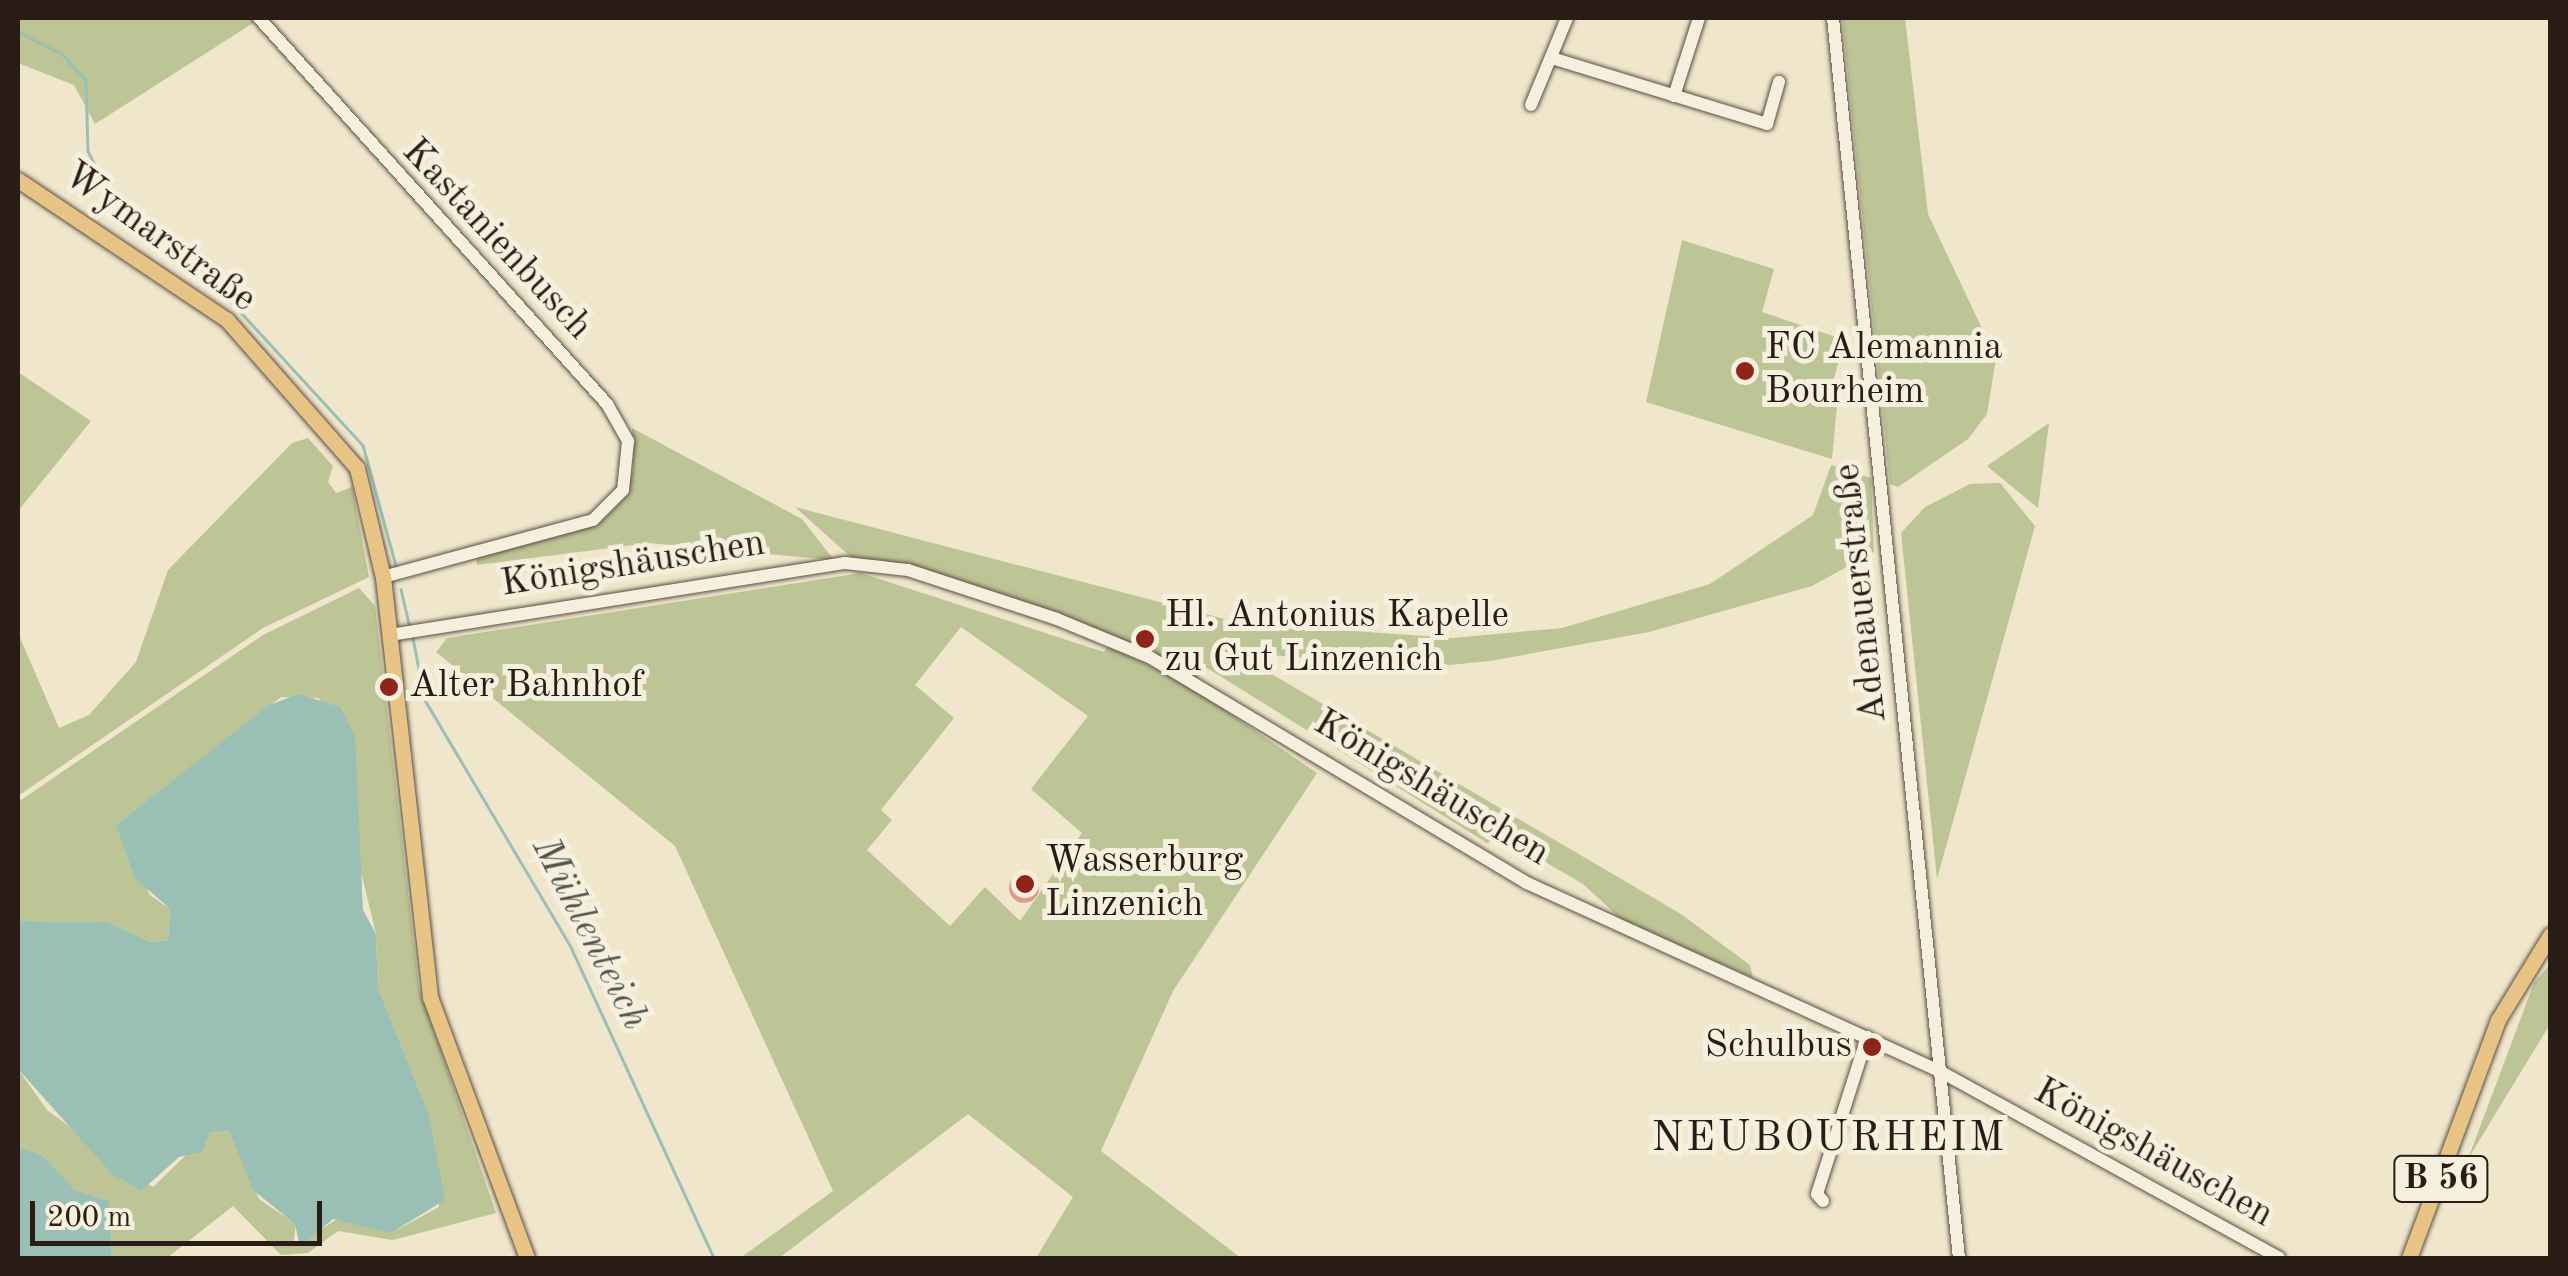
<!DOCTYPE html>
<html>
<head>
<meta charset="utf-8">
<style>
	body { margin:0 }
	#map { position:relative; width:2568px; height:1276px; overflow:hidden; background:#f0e6cc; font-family:"Old Standard TT",serif }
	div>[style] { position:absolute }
	.green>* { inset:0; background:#bdc495 }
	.water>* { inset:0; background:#9ac0b6 }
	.stream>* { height:2.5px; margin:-1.25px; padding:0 1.25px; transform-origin:1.25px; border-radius:1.25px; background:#9ac0b6 }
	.building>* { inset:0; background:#e1998d }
	.round { border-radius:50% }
	.roads { filter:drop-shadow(0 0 2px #5a4e42) drop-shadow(0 0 2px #5a4e42) }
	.minor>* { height:12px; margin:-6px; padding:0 6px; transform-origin:6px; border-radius:6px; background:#f5efde }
	.major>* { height:15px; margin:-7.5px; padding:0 7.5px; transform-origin:7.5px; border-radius:7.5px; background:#e8c386 }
	.dots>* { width:28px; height:28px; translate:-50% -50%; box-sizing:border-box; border:5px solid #f5efde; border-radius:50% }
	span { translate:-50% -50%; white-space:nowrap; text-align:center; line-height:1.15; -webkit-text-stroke:10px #f5efde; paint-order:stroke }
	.shield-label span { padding:2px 8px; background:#f5efde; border:2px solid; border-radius:8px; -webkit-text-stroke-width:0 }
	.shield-label { font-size:35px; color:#281c14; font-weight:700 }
	.street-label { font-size:38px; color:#281c14 }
	.poi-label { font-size:38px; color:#281c14 }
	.left { translate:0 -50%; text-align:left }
	.right { translate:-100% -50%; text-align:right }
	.water-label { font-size:40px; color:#50554d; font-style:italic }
	.quarter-label { font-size:42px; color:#281c14; letter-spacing:2.5px }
	.frame { position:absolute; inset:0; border:20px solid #281c14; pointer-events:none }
	.scale { position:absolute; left:30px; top:1201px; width:292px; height:45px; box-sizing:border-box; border:5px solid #281c14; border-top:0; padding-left:12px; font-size:30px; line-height:35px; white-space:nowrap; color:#281c14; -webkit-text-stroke:8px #f5efde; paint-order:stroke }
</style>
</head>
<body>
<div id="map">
	<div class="green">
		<i style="clip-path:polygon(18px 18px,261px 18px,95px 124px,74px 85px,18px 63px)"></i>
		<i style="clip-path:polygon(1842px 18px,1905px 18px,1928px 214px,1996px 358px,1987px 414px,1968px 439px,1898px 487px,1890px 484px)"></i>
		<i style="clip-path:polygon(1682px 240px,1774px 269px,1762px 312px,1845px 340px,1827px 402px,1837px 405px,1832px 459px,1646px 402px)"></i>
		<i style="clip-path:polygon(18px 372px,91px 421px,18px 511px)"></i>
		<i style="clip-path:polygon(2049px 423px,2038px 508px,1987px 466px)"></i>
		<i style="clip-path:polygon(632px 428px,802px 519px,834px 560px,649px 543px,477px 565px,475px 551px,575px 532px,610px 513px,633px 471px)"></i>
		<i style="clip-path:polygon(308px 438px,333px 466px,328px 482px,336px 493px,352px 487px,369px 577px,263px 628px,18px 796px,18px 633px,59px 728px,89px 715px,136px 662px,168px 570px,292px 443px)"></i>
		<i style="clip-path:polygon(1831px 465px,1871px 478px,1874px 552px,1812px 586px,1649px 632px,1490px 661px,1419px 668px,1271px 655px,1263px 669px,1681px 914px,1750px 965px,1753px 978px,1622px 920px,1583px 884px,1502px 837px,1487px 843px,1204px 666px,1197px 679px,1131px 644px,853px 559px,795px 507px,1240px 623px,1452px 638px,1562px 628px,1710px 584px,1813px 515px)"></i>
		<i style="clip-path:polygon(2000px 483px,2035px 526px,1937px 879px,1901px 533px,1925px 507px,1970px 484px)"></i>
		<i style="clip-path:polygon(evenodd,861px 573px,1104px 652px,1109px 645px,1194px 689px,1317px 773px,1173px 991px,1101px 1151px,1241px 1258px,1036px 1258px,1073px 1197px,968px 1114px,779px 1258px,740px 1258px,833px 1191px,675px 846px,436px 652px,447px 638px,861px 573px,961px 627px,1088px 716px,1031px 789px,1082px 833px,1020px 921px,985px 887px,950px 926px,867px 850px,892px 820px,881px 810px,954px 718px,915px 685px,961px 627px)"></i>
		<i style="clip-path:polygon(359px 588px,375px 606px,419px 988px,496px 1213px,393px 1240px,338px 1231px,308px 1253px,281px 1255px,233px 1206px,167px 1258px,112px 1258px,109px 1201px,75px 1191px,42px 1155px,18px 1151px,18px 1069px,47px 1110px,153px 1187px,209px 1133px,230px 1131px,259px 1199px,296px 1224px,293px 1246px,341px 1217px,391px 1233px,439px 1207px,428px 1112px,378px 988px,376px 934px,319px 698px,281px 697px,116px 825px,150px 895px,170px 909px,168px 940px,150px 942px,108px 922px,18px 921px,18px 802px,263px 635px)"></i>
		<i style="clip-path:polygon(2550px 964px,2550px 1024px,2468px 1159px,2534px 983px)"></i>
	</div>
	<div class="water">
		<i style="clip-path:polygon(299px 694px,340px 707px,355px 736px,363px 910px,376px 934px,378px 988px,428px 1112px,445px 1200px,391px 1233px,333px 1219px,300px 1247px,295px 1224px,253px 1190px,229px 1131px,209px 1133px,202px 1152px,179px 1157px,141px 1191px,112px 1174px,18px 1069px,18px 921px,108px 922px,150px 942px,168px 940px,170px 909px,135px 878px,116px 825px,269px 705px)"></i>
		<i style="clip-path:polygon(25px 1150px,42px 1155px,75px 1190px,109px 1201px,112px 1258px,18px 1258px,18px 1151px)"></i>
	</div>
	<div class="stream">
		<i style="left:18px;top:32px;width:48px;rotate:26deg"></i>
		<i style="left:61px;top:53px;width:37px;rotate:47deg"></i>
		<i style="left:86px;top:80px;width:71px;rotate:88.4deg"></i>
		<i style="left:88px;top:151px;width:55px;rotate:63deg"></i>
		<i style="left:113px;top:200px;width:110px;rotate:38deg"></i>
		<i style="left:200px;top:268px;width:241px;rotate:47.4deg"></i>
		<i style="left:363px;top:445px;width:125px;rotate:74.7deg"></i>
		<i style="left:401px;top:589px;width:36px;rotate:77deg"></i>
		<i style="left:413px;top:638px;width:63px;rotate:79deg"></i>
		<i style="left:425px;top:700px;width:287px;rotate:59.4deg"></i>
		<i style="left:571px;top:947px;width:342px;rotate:65.3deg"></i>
	</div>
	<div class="building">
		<i class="round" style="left:1009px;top:873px;width:30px;height:30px"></i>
	</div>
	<div class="roads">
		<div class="minor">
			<i style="left:259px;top:18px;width:520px;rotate:47.96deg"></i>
			<i style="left:607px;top:404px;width:43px;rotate:60.4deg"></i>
			<i style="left:628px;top:441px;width:49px;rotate:95.8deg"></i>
			<i style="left:623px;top:490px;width:42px;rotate:135deg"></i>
			<i style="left:593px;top:520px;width:218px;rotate:164.8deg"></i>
			<i style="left:1833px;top:18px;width:1246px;rotate:84.2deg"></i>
			<i style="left:1555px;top:59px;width:222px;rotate:17deg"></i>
			<i style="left:1767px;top:124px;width:44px;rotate:-74.1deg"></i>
			<i style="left:1674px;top:96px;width:82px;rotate:-72.2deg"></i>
			<i style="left:1531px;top:105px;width:94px;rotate:-67.5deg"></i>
			<i style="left:390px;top:635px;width:461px;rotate:-9deg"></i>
			<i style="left:845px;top:563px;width:63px;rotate:6.3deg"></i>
			<i style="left:908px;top:570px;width:157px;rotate:18.2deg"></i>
			<i style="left:1057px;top:619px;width:102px;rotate:22.5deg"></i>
			<i style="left:1151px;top:658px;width:438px;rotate:30.9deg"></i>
			<i style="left:1527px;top:883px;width:455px;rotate:24.5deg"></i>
			<i style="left:1941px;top:1072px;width:386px;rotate:28.8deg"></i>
			<i style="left:1823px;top:1201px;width:9px;rotate:-131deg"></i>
			<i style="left:1817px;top:1194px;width:165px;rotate:-72.3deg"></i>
		</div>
		<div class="major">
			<i style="left:18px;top:180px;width:252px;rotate:33.8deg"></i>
			<i style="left:227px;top:320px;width:197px;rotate:48.7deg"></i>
			<i style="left:357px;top:468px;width:112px;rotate:76.6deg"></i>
			<i style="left:383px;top:577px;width:423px;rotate:83.6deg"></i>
			<i style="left:430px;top:997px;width:278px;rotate:69.6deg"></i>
			<i style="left:2409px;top:1258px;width:254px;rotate:-69.5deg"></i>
			<i style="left:2498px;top:1020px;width:100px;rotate:-58.5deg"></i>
		</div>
	</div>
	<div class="dots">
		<i style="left:1745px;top:371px;background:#8f2418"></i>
		<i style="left:1145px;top:639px;background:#8f2418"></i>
		<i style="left:389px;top:687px;background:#8f2418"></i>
		<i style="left:1025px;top:884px;background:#8f2418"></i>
		<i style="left:1872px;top:1047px;background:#8f2418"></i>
	</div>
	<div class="shield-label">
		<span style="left:2441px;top:1179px">B 56</span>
	</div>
	<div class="street-label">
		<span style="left:159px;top:238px;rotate:36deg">Wymarstraße</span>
		<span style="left:496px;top:240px;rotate:47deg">Kastanienbusch</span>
		<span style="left:633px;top:565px;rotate:-9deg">Königshäuschen</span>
		<span style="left:1862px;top:593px;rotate:-96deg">Adenauerstraße</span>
		<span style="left:1431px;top:789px;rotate:31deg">Königshäuschen</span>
		<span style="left:2153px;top:1154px;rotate:29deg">Königshäuschen</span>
	</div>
	<div class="poi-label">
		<span class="left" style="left:1765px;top:371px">FC Alemannia<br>Bourheim</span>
		<span class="left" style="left:1165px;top:639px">Hl. Antonius Kapelle<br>zu Gut Linzenich</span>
		<span class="left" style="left:409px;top:687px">Alter Bahnhof</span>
		<span class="left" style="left:1045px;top:884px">Wasserburg<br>Linzenich</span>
		<span class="right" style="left:1852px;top:1047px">Schulbus</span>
	</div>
	<div class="water-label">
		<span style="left:589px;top:934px;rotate:63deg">Mühlenteich</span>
	</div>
	<div class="quarter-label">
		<span style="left:1829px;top:1139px">NEUBOURHEIM</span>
	</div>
	<div class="frame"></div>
	<div class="scale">200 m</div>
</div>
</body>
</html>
